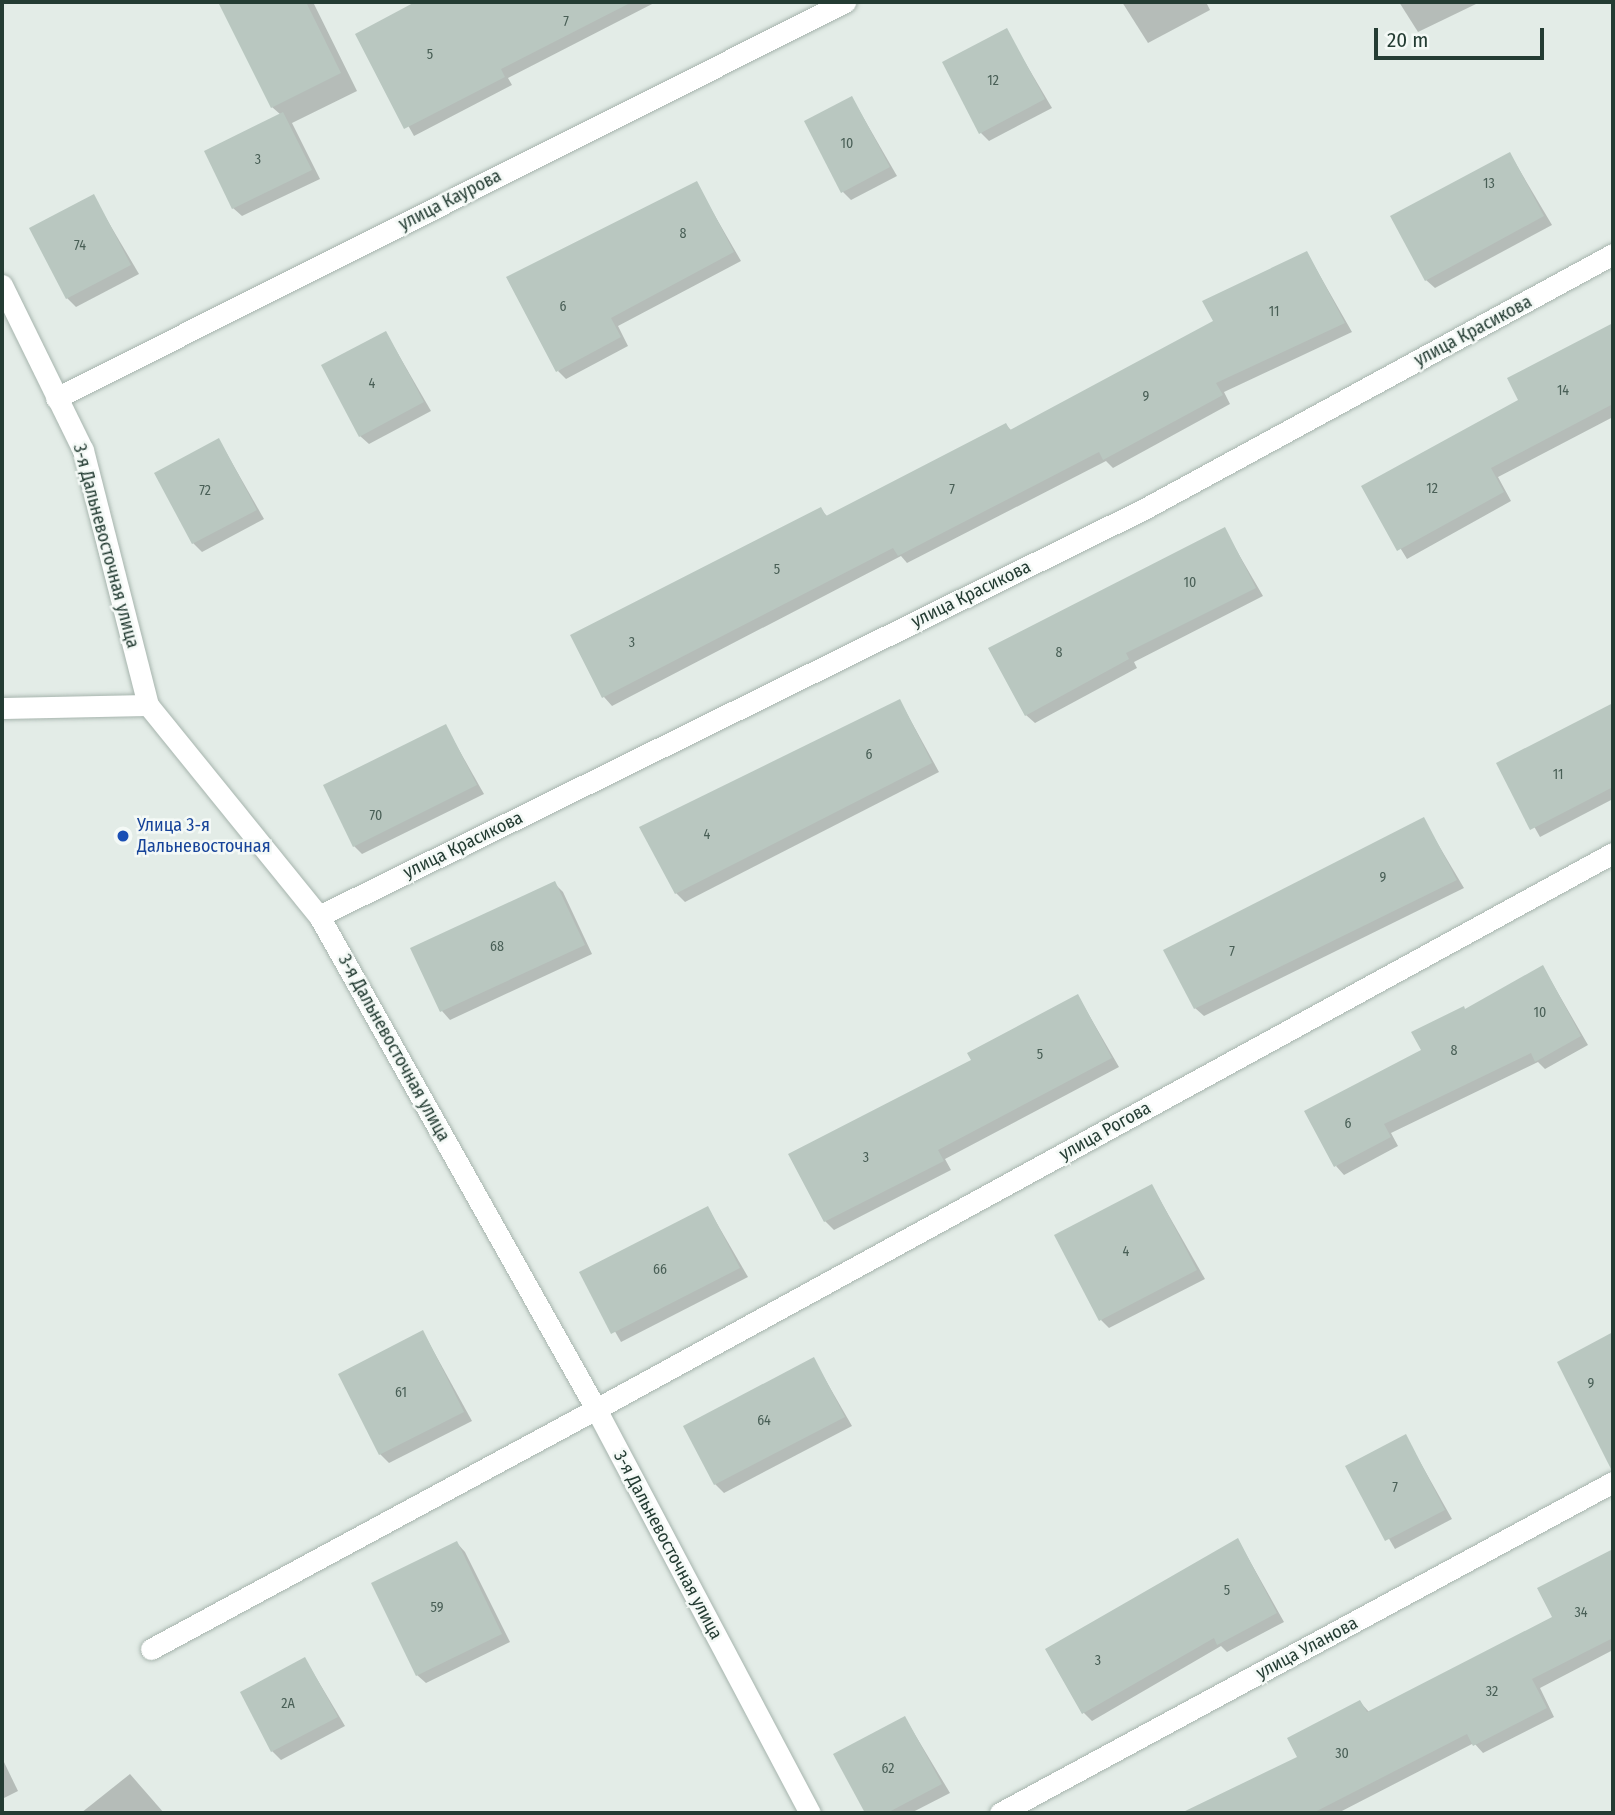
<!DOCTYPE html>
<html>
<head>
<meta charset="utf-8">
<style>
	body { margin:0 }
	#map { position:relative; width:1615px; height:1815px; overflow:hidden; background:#e3ece7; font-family:"Fira Sans Condensed",sans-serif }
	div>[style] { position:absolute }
	.shadow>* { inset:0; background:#0003 }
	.building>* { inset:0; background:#b9c7c0 }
	.roads { filter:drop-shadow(0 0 2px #a6b4ad) drop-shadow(0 0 2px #a6b4ad) }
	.service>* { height:21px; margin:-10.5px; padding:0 10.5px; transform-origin:10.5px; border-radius:10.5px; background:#fff }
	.minor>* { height:21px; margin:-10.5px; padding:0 10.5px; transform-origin:10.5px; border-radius:10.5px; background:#fff }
	.dots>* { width:19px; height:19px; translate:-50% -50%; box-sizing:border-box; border:4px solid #f4f9f6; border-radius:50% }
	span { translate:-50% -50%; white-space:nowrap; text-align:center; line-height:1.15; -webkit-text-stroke:5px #f4f9f6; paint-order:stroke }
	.number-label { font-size:14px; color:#495f56 }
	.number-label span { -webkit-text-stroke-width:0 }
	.street-label { font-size:18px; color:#243c33 }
	.transit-label { font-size:18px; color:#164399 }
	.left { translate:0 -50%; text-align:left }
	.frame { position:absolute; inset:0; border:4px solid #243c33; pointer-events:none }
	.scale { position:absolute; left:1374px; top:28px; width:170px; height:32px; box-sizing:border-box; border:4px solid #243c33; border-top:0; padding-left:9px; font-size:21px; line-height:24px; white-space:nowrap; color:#243c33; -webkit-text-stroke:5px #f4f9f6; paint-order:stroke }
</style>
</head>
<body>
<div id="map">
	<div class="shadow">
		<i style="clip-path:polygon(220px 2px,313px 2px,357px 91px,292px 123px,320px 179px,242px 216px,233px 208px,281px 115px,272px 107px)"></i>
		<i style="clip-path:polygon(419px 2px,470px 5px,656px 2px,508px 78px,512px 85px,414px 136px,357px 34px)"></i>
		<i style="clip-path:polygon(1122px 2px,1206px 2px,1210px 10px,1148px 43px)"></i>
		<i style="clip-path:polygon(1399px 2px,1474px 2px,1476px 4px,1418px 32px)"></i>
		<i style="clip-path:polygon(1006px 30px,1052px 108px,989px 141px,981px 133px)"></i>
		<i style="clip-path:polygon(852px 98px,897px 176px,851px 200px,843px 192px)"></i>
		<i style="clip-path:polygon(1510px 154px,1552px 225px,1435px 288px,1426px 280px)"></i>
		<i style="clip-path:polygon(696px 183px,741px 261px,618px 326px,628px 346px,566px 379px,558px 371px)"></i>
		<i style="clip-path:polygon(93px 196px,139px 274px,76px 307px,67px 298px)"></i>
		<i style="clip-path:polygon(1307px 253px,1352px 332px,1224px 392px,1230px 404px,1113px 468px,1106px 461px,907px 563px,901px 556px,612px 706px,604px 697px,572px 636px,820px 509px,828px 517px,1006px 425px,1012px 431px,1215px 322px)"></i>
		<i style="clip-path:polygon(1613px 325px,1613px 417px,1498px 477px,1511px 501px,1407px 559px,1363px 487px,1521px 401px,1509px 379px)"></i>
		<i style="clip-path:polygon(386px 333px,431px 411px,369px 444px,360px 436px)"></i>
		<i style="clip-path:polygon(219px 440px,264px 519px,202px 552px,193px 543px)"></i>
		<i style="clip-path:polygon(1224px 529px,1263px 596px,1134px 662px,1137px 668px,1035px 723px,1026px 715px)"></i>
		<i style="clip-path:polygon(900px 701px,939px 772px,685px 902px,676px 893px)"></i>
		<i style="clip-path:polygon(1613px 705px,1613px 799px,1540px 837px,1498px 763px)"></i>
		<i style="clip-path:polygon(446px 727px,484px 794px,362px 854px,354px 846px)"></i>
		<i style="clip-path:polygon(1423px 819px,1464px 888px,1204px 1016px,1195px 1008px)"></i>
		<i style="clip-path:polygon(554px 883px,563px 892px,592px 954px,450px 1020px,442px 1011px,412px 949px)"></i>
		<i style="clip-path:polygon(1543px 967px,1588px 1045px,1545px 1069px,1538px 1062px,1391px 1133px,1398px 1146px,1344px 1175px,1336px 1166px,1423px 1051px,1466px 1011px)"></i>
		<i style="clip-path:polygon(1078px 996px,1119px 1067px,945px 1159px,951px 1170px,834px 1230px,825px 1221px,790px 1155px,973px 1060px)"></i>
		<i style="clip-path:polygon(1152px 1186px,1205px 1279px,1109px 1328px,1101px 1320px)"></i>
		<i style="clip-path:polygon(708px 1208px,748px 1277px,621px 1342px,581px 1272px)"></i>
		<i style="clip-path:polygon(423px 1332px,472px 1421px,389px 1463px,380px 1454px)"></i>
		<i style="clip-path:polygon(814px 1360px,852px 1426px,724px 1493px,715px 1484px)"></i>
		<i style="clip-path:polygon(1406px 1437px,1452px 1519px,1395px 1549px,1347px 1467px)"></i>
		<i style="clip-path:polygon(1238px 1540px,1284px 1622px,1227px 1652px,1221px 1646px,1092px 1721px,1083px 1712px)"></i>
		<i style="clip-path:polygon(457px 1543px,465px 1552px,510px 1642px,426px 1683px,417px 1675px)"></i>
		<i style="clip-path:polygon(1609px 1553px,1613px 1557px,1613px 1650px,1540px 1688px,1554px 1717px,1483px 1753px,1474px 1743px,1338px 1813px,1185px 1813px,1300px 1757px,1360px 1702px,1370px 1713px,1554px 1618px)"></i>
		<i style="clip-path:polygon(305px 1659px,345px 1726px,281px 1760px,272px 1751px)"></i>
		<i style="clip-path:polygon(905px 1718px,950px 1793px,911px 1813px,867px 1813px,835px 1755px)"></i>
		<i style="clip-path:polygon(2px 1758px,18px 1791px,2px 1799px)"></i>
		<i style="clip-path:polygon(130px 1774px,164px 1813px,81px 1813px)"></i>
	</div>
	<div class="building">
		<i style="clip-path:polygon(218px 2px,306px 2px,341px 73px,271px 108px)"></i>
		<i style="clip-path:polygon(415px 2px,632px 2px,501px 69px,505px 77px,404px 129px,355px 34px)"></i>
		<i style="clip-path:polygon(1007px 28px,1045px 99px,979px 134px,942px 62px)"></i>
		<i style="clip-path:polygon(852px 96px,890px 167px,841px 193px,804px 121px)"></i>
		<i style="clip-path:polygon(283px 112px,312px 170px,232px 209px,204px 151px)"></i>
		<i style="clip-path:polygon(1510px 152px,1544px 216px,1425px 281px,1390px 216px)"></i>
		<i style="clip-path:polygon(697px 181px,734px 252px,611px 318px,621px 337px,556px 372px,506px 277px)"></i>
		<i style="clip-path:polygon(94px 194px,131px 265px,66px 299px,29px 228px)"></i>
		<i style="clip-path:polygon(1307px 251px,1345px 323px,1216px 383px,1223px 395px,1103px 460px,1099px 452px,898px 556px,893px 548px,602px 698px,570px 635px,821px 507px,826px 516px,1006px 423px,1010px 430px,1213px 321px,1202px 301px)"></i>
		<i style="clip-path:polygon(1613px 323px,1613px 404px,1491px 468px,1504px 492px,1397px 551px,1361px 486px,1518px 400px,1507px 378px)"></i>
		<i style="clip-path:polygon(386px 331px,424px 402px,359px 437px,321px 365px)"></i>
		<i style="clip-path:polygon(219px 438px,257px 510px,192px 544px,154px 473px)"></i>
		<i style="clip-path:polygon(1225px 527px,1256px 588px,1126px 653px,1129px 659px,1025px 716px,988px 648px)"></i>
		<i style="clip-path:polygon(900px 699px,932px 763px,675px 894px,639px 827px)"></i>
		<i style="clip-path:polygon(1613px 703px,1613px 787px,1530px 830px,1496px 763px)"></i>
		<i style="clip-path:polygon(446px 724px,477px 785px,353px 847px,323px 785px)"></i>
		<i style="clip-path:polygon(1424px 817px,1457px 880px,1194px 1009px,1163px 950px)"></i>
		<i style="clip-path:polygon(555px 881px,585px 945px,440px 1012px,410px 948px)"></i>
		<i style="clip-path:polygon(1543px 965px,1581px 1036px,1535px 1062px,1531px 1053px,1384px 1124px,1391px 1137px,1334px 1167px,1304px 1111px,1421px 1050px,1411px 1032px,1464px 1006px,1465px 1009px)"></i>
		<i style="clip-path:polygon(1078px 994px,1112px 1058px,938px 1150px,944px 1161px,824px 1222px,788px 1154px,971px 1060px,967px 1053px)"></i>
		<i style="clip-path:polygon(1152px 1184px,1197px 1270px,1099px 1321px,1054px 1235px)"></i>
		<i style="clip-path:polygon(708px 1206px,740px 1268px,611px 1334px,579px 1272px)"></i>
		<i style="clip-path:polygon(423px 1330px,464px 1412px,379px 1455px,338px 1374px)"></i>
		<i style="clip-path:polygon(1613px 1332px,1613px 1469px,1611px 1469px,1557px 1362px)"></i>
		<i style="clip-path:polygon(814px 1357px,845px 1417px,714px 1485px,683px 1426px)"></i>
		<i style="clip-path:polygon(1406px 1434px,1445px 1510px,1385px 1541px,1345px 1466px)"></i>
		<i style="clip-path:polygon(1238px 1538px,1277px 1613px,1217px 1645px,1214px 1638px,1082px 1714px,1045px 1649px)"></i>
		<i style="clip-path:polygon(457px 1541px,502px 1634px,416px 1676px,371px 1583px)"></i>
		<i style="clip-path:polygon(1613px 1549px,1613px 1638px,1532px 1679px,1547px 1708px,1473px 1746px,1467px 1734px,1313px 1813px,1181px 1813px,1297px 1757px,1287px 1738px,1360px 1700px,1367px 1712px,1552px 1617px,1537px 1588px)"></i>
		<i style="clip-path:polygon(305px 1657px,338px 1717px,271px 1752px,240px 1692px)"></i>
		<i style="clip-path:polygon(905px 1716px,942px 1784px,887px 1813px,865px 1813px,833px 1754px)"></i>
	</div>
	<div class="roads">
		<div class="service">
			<i style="left:151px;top:1649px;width:506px;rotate:-28.34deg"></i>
		</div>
		<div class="minor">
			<i style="left:2px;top:285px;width:184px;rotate:63.9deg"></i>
			<i style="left:83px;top:450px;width:263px;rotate:75.7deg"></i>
			<i style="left:148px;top:705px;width:272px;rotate:51deg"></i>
			<i style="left:319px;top:916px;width:565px;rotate:60.67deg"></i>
			<i style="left:596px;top:1409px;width:457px;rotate:62.1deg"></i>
			<i style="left:56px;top:398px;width:883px;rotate:-26.65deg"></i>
			<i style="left:2px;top:708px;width:146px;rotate:-1.2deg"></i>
			<i style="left:319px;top:916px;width:920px;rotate:-26.26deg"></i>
			<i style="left:1144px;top:509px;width:534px;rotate:-28.53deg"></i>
			<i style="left:596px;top:1409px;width:1159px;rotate:-28.67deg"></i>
			<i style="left:1000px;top:1813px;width:697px;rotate:-28.37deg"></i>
		</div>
	</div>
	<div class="dots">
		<i style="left:123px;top:836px;background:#1a4fb4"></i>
	</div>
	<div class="number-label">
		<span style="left:566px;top:22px">7</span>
		<span style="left:430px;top:55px">5</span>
		<span style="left:993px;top:81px">12</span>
		<span style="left:847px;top:144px">10</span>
		<span style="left:258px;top:160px">3</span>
		<span style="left:1489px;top:184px">13</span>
		<span style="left:683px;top:234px">8</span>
		<span style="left:80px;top:246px">74</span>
		<span style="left:563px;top:307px">6</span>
		<span style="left:1274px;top:312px">11</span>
		<span style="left:372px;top:384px">4</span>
		<span style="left:1563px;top:391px">14</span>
		<span style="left:1146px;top:397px">9</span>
		<span style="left:1432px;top:489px">12</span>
		<span style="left:952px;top:490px">7</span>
		<span style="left:205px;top:491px">72</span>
		<span style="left:777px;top:570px">5</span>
		<span style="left:1190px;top:583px">10</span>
		<span style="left:632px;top:643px">3</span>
		<span style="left:1059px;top:653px">8</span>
		<span style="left:869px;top:755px">6</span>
		<span style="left:1558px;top:775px">11</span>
		<span style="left:376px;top:816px">70</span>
		<span style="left:707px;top:835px">4</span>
		<span style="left:1383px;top:878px">9</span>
		<span style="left:497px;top:947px">68</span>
		<span style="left:1232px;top:952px">7</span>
		<span style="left:1540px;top:1013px">10</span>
		<span style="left:1454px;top:1051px">8</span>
		<span style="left:1040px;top:1055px">5</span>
		<span style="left:1348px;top:1124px">6</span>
		<span style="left:866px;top:1158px">3</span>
		<span style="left:1126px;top:1252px">4</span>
		<span style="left:660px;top:1270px">66</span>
		<span style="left:1591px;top:1384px">9</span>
		<span style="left:401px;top:1393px">61</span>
		<span style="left:764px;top:1421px">64</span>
		<span style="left:1395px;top:1488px">7</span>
		<span style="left:1227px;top:1591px">5</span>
		<span style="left:437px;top:1608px">59</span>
		<span style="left:1581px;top:1613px">34</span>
		<span style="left:1098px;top:1661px">3</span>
		<span style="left:1492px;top:1692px">32</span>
		<span style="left:288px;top:1704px">2А</span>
		<span style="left:1342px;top:1754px">30</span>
		<span style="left:888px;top:1769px">62</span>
	</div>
	<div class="street-label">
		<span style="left:450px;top:200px;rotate:-27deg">улица Каурова</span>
		<span style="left:1473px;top:331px;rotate:-28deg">улица Красикова</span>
		<span style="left:106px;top:546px;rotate:75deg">3-я Дальневосточная улица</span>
		<span style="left:971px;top:594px;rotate:-26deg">улица Красикова</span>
		<span style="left:463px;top:845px;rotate:-26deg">улица Красикова</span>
		<span style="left:394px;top:1048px;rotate:61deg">3-я Дальневосточная улица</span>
		<span style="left:1105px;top:1131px;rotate:-29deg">улица Рогова</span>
		<span style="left:668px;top:1545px;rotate:62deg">3-я Дальневосточная улица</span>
		<span style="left:1307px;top:1648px;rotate:-28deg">улица Уланова</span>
	</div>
	<div class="transit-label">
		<span class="left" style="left:137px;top:836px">Улица 3-я<br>Дальневосточная</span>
	</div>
	<div class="frame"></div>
	<div class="scale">20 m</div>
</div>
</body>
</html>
